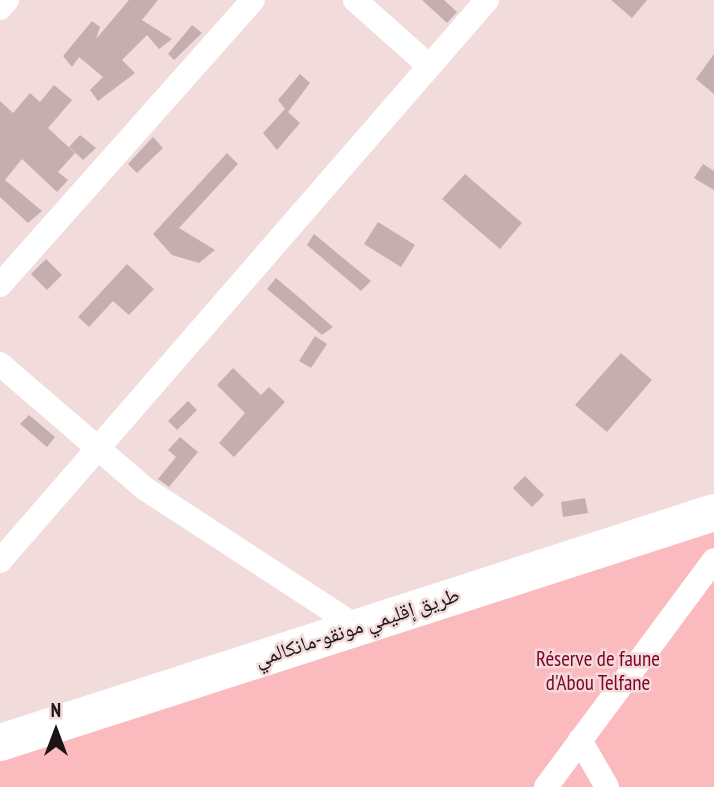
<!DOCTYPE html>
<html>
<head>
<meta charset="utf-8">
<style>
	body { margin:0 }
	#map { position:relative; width:714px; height:787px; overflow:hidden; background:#f2dbdb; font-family:"PT Sans Narrow","Noto Naskh Arabic",sans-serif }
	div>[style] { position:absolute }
	.green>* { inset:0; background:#fbbabd }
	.building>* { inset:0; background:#c4aeaf }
	.minor>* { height:24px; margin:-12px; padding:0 12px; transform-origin:12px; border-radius:12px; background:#fff }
	.highway>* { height:37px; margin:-18.5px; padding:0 18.5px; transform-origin:18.5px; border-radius:18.5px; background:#fff }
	span { translate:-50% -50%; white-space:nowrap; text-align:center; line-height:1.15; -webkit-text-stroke:5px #f2dbdb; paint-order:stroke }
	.street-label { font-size:21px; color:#1d1515 }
	.park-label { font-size:21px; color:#7f0226 }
	.north { position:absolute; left:21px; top:696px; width:70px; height:70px; -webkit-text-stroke:5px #f2dbdb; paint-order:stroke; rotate:0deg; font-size:19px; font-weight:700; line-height:28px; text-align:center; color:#1d1515 }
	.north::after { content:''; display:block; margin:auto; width:24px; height:32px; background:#1d1515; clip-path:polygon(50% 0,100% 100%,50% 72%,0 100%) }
</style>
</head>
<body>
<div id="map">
	<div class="green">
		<i style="clip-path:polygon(714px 512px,714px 787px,0 787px,0 742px)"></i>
	</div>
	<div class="building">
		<i style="clip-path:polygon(129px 0,158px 0,142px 20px,172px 39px,159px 49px,147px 35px,122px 60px,135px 73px,98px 101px,90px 90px,103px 77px,79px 57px,72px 67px,63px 56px,92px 21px,100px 27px,96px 39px)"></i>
		<i style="clip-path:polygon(422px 0,444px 0,457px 12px,447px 23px)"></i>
		<i style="clip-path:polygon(611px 0,647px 0,632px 18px)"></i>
		<i style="clip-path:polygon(192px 25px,202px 33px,174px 60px,168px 54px)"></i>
		<i style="clip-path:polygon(714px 54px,714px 94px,696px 79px)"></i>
		<i style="clip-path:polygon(300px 74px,310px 83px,288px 112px,300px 123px,277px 150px,263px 133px,285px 109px,278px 100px)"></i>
		<i style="clip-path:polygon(54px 85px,72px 100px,48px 128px,75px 153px,58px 172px,68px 180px,57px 192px,22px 159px,5px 180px,42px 211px,28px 223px,0 197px,0 101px,13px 113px,30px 93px,40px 102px)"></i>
		<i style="clip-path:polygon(80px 135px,96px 148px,83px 160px,69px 147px)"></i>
		<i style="clip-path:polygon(153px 137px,163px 148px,137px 173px,128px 164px)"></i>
		<i style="clip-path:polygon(227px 153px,238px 164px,179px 228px,215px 250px,199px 263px,172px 255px,153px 234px)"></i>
		<i style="clip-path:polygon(703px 164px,714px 171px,714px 190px,694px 178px)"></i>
		<i style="clip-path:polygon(465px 174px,522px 223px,500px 249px,442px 199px)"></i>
		<i style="clip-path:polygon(378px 222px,415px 245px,401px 267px,364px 244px)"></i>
		<i style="clip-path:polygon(314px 234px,371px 281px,361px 291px,307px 245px)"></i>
		<i style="clip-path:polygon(46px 259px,62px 275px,47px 290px,31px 274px)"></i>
		<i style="clip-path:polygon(127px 264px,154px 289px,129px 315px,113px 301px,89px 327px,78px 317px)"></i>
		<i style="clip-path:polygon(276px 278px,302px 300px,333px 327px,322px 335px,267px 289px)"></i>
		<i style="clip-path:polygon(315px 336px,327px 344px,311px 368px,299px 361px)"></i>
		<i style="clip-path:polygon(621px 353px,652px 380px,607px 432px,575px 405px)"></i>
		<i style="clip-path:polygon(233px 368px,261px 395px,269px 387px,285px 402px,234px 457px,219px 443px,245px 413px,217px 385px)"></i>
		<i style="clip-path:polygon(188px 401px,197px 410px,177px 430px,168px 421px)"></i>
		<i style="clip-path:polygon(29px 415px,55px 437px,47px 447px,20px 424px)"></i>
		<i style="clip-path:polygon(180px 437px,198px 452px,169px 487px,158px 479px,176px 457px,168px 450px)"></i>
		<i style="clip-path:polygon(525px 476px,544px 495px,532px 507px,513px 488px)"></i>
		<i style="clip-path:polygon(585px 498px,588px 513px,563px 517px,561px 502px)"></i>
	</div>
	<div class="minor">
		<i style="left:355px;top:0;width:99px;rotate:41.7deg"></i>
		<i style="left:0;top:8px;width:11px;rotate:-49deg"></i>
		<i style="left:0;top:285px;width:381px;rotate:-48.4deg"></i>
		<i style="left:0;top:364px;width:190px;rotate:40.7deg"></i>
		<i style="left:144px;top:488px;width:254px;rotate:33.1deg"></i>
		<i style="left:0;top:561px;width:743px;rotate:-49.04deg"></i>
		<i style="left:580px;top:740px;width:54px;rotate:60.1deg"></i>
		<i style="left:546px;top:787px;width:282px;rotate:-53.5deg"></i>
	</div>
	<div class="highway">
		<i style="left:0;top:742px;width:750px;rotate:-17.86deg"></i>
	</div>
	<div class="street-label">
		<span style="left:357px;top:627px;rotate:-18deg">طريق إقليمي مونقو-مانكالمي</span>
	</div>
	<div class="park-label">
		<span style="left:598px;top:671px">Réserve de faune<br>d'Abou Telfane</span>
	</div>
	<div class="north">N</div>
</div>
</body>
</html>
